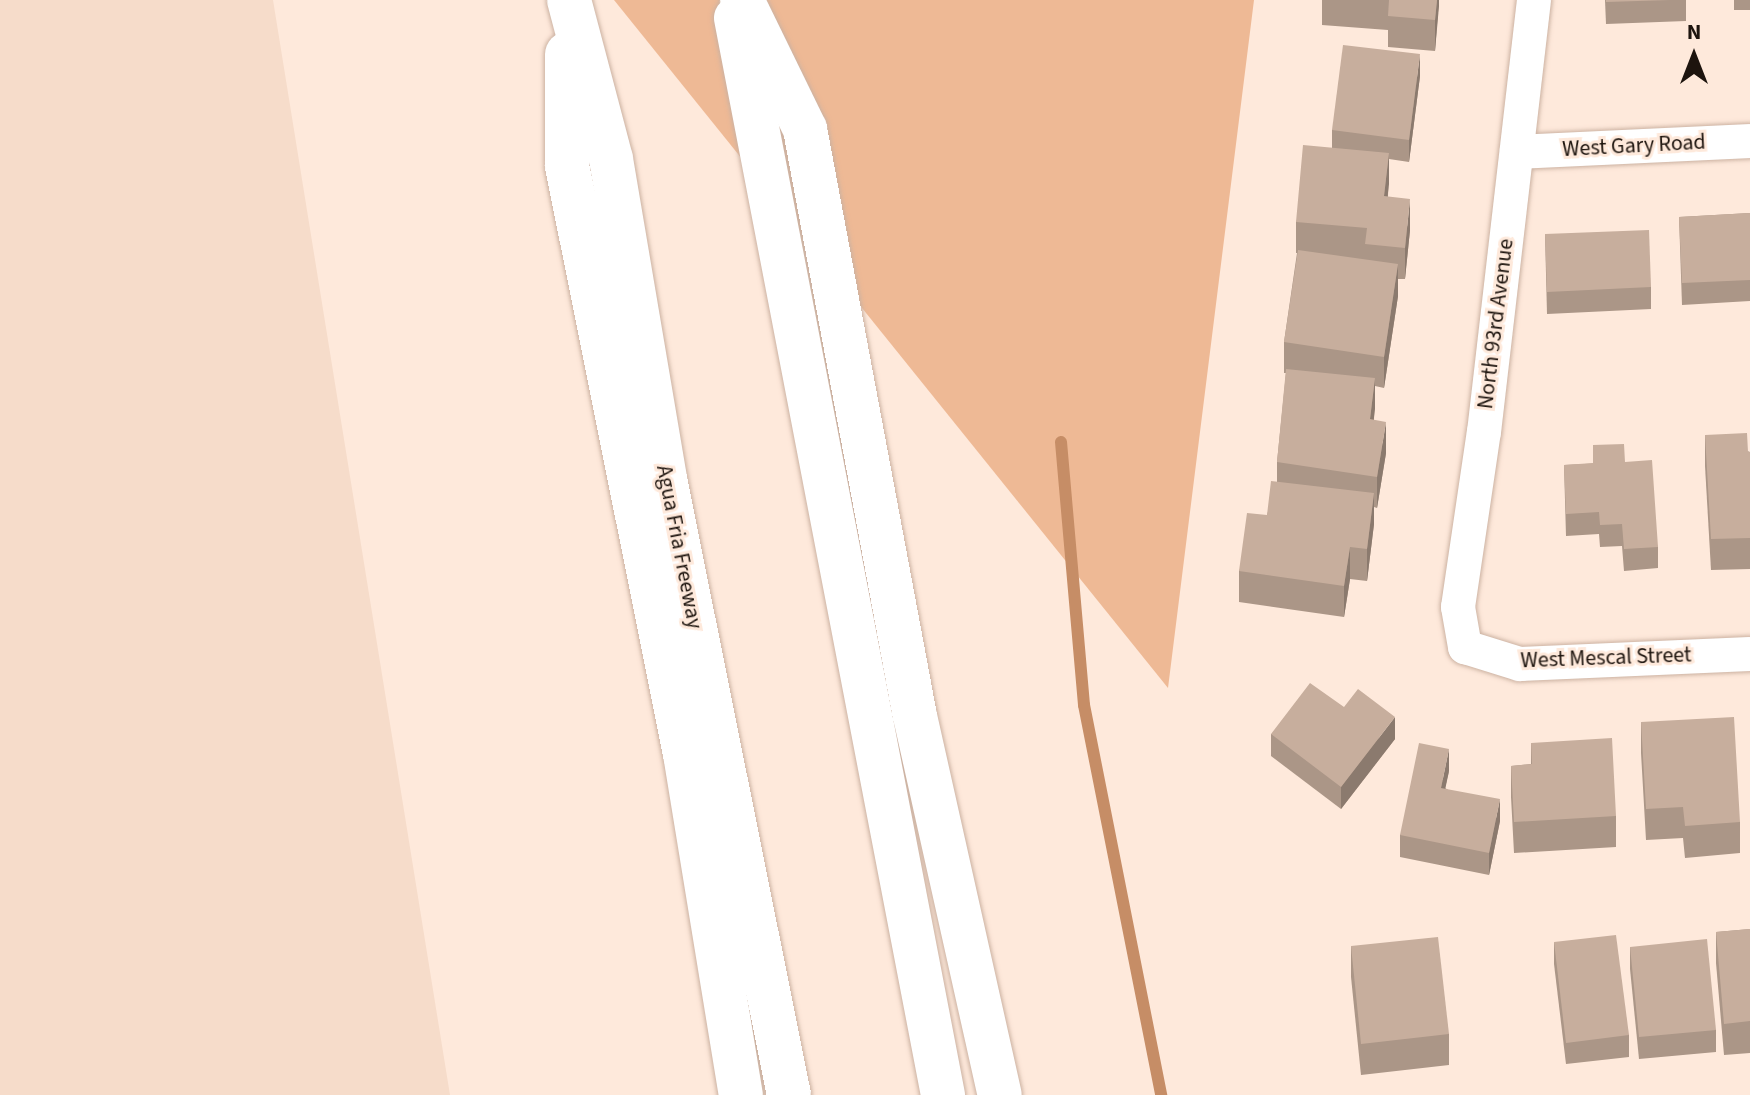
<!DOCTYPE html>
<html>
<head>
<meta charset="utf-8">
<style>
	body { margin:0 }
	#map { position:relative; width:1750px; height:1095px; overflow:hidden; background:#fee9db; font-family:"Source Sans 3",sans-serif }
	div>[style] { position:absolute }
	.built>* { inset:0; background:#f6dcca }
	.green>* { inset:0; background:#eeb995 }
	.stream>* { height:12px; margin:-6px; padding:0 6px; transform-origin:6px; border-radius:6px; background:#c68d66 }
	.roads { filter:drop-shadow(0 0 2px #ccb2a2) drop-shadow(0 0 2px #ccb2a2) }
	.minor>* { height:34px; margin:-17px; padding:0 17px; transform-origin:17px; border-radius:17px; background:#fff }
	.motorway>* { height:44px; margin:-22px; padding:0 22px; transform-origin:22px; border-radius:22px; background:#fff }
	.wall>* { inset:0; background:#ab9687 }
	.shaded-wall>* { inset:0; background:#8b7a6e }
	.building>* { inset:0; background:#c7ae9d }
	span { translate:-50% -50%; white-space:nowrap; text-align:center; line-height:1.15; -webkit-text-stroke:6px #fee9db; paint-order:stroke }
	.street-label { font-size:22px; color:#1d140e }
	.north { position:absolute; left:1654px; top:16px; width:80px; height:80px; -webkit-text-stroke:6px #fee9db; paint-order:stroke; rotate:0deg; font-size:22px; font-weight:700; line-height:32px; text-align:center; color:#1d140e }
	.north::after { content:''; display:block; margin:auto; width:28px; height:36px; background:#1d140e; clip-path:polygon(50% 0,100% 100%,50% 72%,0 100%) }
</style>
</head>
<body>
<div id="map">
	<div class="built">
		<i style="clip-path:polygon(0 0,273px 0,450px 1095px,0 1095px)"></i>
	</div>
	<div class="green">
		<i style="clip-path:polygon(614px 0,1254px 0,1168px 688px)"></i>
	</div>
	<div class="stream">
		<i style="left:1061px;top:442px;width:264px;rotate:85deg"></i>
		<i style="left:1084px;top:705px;width:398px;rotate:78.8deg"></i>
	</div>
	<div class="roads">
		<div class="minor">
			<i style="left:1534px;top:0;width:434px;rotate:96.6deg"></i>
			<i style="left:1484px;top:431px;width:178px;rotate:98.4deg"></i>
			<i style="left:1458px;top:607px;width:41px;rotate:80.1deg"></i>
			<i style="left:1465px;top:647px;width:58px;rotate:17.2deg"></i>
			<i style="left:1520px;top:664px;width:230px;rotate:-2.5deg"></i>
			<i style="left:1517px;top:152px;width:233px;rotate:-2.7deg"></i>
		</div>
		<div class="motorway">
			<i style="left:569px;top:0;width:164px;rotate:75.2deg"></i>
			<i style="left:611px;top:159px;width:325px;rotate:80.4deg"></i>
			<i style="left:665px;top:479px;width:628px;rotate:78.62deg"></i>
			<i style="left:742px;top:0;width:144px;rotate:64deg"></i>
			<i style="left:805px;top:129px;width:597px;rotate:79.39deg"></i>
			<i style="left:915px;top:716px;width:388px;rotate:77.4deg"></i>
			<i style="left:736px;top:18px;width:1097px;rotate:79.12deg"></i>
			<i style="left:567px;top:54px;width:112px;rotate:90deg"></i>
			<i style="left:567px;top:166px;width:600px;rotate:78.65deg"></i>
			<i style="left:685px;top:754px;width:346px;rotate:80.7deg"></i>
		</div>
	</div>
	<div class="wall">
		<i style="clip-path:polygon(1322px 0,1439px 0,1435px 51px,1388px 47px,1388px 30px,1322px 25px)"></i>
		<i style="clip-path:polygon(1605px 0,1686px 0,1686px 21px,1606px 24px)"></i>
		<i style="clip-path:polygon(1734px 0,1750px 0,1750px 10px,1734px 10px)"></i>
		<i style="clip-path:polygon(1420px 76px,1409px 162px,1389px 159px,1388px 197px,1410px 230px,1405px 279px,1398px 279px,1398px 296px,1384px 388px,1375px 386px,1374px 420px,1386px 453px,1377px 508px,1374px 507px,1374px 524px,1367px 581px,1350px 579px,1344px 617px,1239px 602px,1239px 571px,1267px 515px,1277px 482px,1277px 462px,1286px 373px,1284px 373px,1284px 342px,1297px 253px,1296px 253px,1296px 222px,1332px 148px,1332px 130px)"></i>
		<i style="clip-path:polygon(1750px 213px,1750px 301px,1682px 305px,1679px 217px)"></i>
		<i style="clip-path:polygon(1545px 234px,1651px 287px,1651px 309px,1547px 314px)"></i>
		<i style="clip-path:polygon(1705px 435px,1750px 452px,1750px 569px,1711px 570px,1705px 466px)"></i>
		<i style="clip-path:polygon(1625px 462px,1658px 547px,1658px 568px,1624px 571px,1622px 546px,1600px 547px,1599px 534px,1566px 536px,1564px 465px)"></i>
		<i style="clip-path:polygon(1641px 722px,1740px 822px,1740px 853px,1685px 858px,1683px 838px,1646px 840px,1641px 753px)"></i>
		<i style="clip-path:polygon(1271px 734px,1395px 739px,1341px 809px,1271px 756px)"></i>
		<i style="clip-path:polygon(1531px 743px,1616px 816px,1616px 847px,1514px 853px,1511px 797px,1511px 766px,1531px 764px)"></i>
		<i style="clip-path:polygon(1449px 771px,1445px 788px,1500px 821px,1489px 875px,1400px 857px,1400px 835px)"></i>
		<i style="clip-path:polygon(1750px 929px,1750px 1053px,1724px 1055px,1716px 963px,1716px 932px)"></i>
		<i style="clip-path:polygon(1554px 942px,1629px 1035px,1629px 1057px,1566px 1064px,1554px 964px)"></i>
		<i style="clip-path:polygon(1351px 946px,1449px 1034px,1449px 1065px,1361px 1075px,1351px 977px)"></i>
		<i style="clip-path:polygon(1630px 947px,1716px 1030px,1716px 1052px,1639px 1059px,1630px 969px)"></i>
	</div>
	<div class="shaded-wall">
		<i style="clip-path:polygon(1437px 0,1439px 0,1439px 6px,1435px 51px,1435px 20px)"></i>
		<i style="clip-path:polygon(1420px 54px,1420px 76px,1409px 162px,1409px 140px)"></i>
		<i style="clip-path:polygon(1389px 153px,1389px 184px,1384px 227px,1384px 196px)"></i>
		<i style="clip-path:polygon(1410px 199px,1410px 230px,1405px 279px,1405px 248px)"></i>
		<i style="clip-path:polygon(1398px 264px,1398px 296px,1384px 388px,1384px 357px)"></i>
		<i style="clip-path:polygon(1375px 378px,1375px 409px,1370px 450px,1370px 419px)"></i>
		<i style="clip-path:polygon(1386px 422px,1386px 453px,1377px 508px,1377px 477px)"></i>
		<i style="clip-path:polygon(1374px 493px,1374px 524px,1367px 581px,1367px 549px)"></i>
		<i style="clip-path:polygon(1350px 547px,1350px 579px,1344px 617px,1344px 586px)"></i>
		<i style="clip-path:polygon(1395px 717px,1395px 739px,1341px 809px,1341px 787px)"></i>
		<i style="clip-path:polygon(1449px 749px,1449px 771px,1441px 809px,1441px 788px)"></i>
		<i style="clip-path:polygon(1500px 799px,1500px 821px,1489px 875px,1489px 853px)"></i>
	</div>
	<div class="building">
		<i style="clip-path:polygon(1389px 0,1437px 0,1435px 20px,1388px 16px)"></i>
		<i style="clip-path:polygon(1606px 0,1670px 0,1606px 2px)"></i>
		<i style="clip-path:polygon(1343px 45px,1420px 54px,1409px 140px,1332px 130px)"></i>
		<i style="clip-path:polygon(1303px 145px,1389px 153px,1384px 196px,1410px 199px,1405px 248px,1365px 244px,1367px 228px,1296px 222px)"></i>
		<i style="clip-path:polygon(1750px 213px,1750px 280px,1682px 283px,1679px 217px)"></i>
		<i style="clip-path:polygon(1649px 230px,1651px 287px,1547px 292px,1545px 234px)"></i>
		<i style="clip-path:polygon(1298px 250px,1398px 264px,1384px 357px,1284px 342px)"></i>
		<i style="clip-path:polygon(1286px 369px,1375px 378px,1370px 419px,1386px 422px,1377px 477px,1277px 462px)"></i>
		<i style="clip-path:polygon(1747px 433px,1748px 452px,1750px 452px,1750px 538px,1711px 539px,1705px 435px)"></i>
		<i style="clip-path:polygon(1624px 444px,1625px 462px,1652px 460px,1658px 547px,1624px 549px,1622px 524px,1600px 525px,1599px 512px,1566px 514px,1564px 465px,1593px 463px,1593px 445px)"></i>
		<i style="clip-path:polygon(1271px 481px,1374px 493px,1367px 549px,1350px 547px,1344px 586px,1239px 571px,1247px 513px,1267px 515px)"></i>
		<i style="clip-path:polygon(1310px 683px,1344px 707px,1358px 689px,1395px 717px,1341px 787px,1271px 734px)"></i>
		<i style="clip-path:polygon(1734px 717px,1740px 822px,1685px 826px,1683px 807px,1646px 809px,1641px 722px)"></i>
		<i style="clip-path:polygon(1612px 738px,1616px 816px,1514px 822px,1511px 766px,1532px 764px,1531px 743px)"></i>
		<i style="clip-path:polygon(1419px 743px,1449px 749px,1441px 788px,1500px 799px,1489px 853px,1400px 835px)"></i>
		<i style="clip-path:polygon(1750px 929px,1750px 1021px,1724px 1024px,1716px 932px)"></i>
		<i style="clip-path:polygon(1616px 935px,1629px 1035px,1566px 1043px,1554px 942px)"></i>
		<i style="clip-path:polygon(1438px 937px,1449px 1034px,1361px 1044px,1351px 946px)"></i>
		<i style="clip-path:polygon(1707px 939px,1716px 1030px,1639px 1037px,1630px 947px)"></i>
	</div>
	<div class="street-label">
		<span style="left:1634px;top:146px;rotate:-3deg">West Gary Road</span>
		<span style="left:1496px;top:324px;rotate:-83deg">North 93rd Avenue</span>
		<span style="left:679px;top:547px;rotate:79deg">Agua Fria Freeway</span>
		<span style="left:1606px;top:658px;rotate:-2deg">West Mescal Street</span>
	</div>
	<div class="north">N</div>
</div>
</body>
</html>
